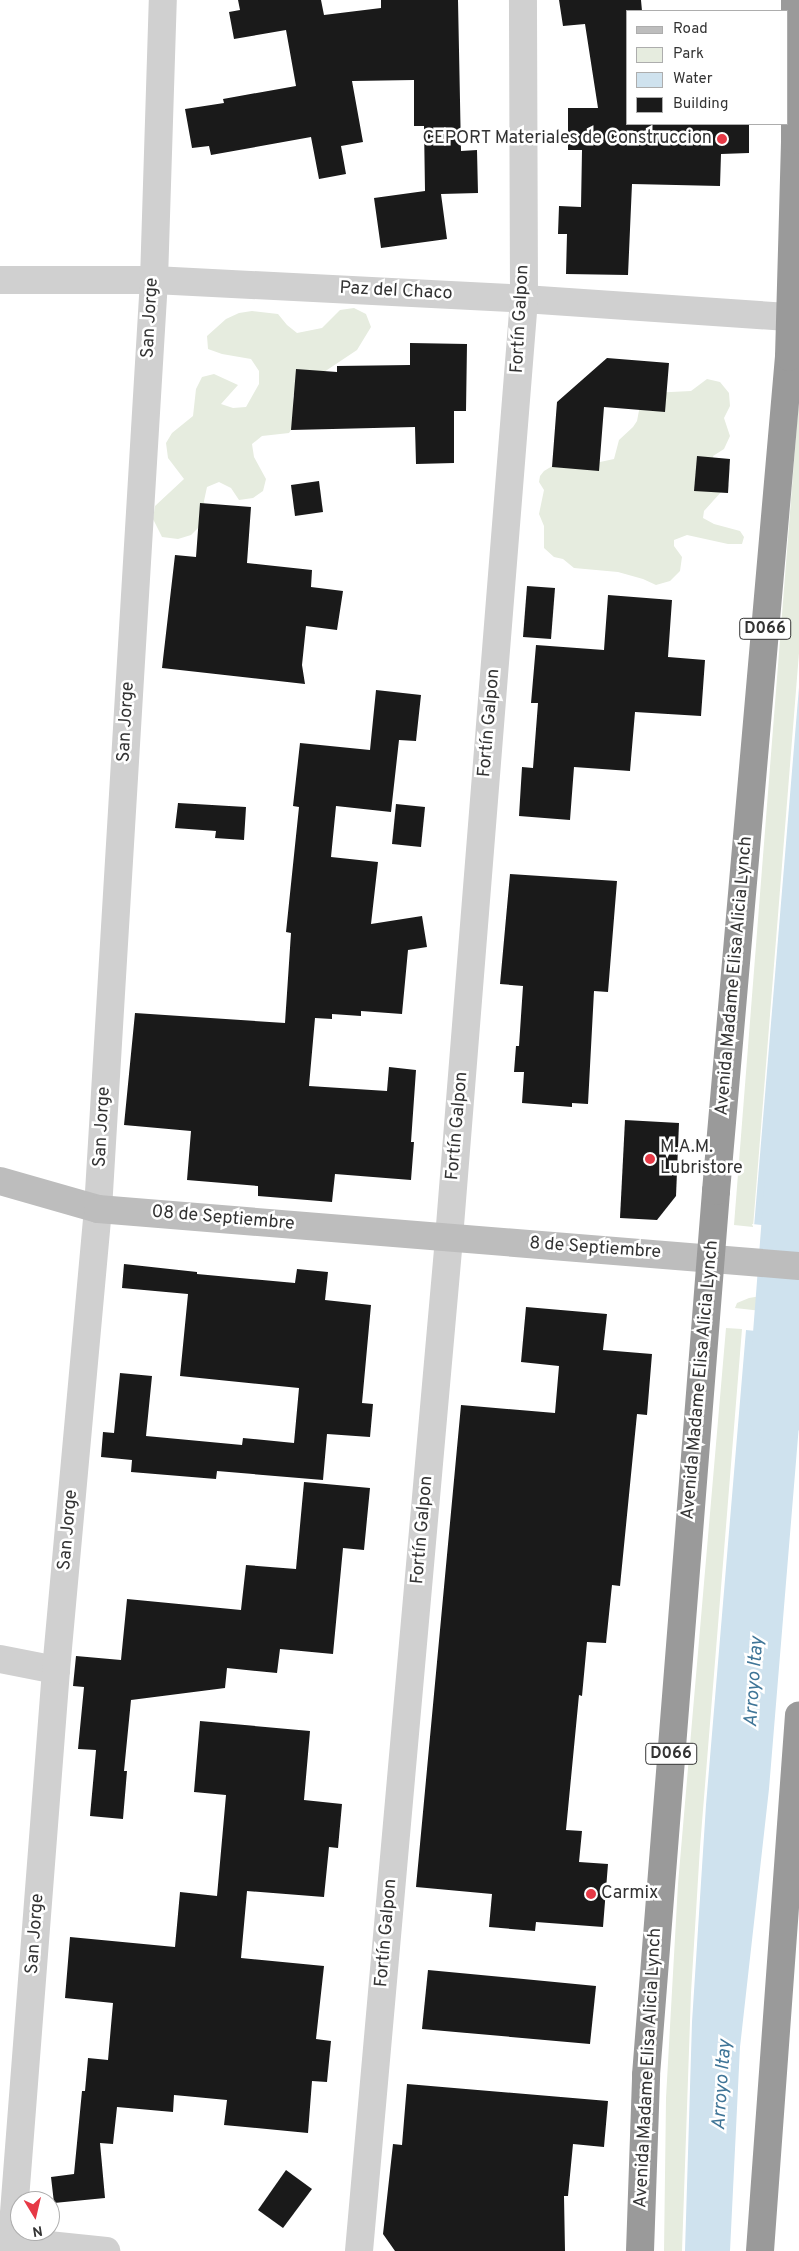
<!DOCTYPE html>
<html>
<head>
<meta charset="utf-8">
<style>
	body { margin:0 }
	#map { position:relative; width:799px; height:2251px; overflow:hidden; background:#fff; font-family:Overpass,sans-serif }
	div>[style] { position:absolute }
	.green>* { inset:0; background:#e6ecdf }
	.water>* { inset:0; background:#cfe2ee }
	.pier>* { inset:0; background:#fff }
	.river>* { height:58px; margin:-29px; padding:0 29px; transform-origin:29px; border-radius:29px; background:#cfe2ee }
	.building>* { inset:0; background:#1a1a1a }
	.street>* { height:28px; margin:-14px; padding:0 14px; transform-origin:14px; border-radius:14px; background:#d0d0d0 }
	.secondary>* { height:28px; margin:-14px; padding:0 14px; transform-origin:14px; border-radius:14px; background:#bdbdbd }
	.highway>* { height:28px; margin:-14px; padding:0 14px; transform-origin:14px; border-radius:14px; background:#9a9a9a }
	.dots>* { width:14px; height:14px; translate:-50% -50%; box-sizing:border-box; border:2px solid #fff; border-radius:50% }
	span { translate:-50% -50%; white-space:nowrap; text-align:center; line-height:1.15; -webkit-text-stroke:5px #fff; paint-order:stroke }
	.shield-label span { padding:1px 4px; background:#fff; border:1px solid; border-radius:4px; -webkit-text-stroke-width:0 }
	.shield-label { font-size:16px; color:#333; font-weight:700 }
	.poi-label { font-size:18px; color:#333 }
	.right { translate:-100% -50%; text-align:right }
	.left { translate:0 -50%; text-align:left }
	.street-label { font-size:18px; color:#333 }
	.water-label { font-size:19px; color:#3f7597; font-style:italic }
	.legend { position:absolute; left:626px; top:10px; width:162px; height:115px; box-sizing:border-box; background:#fff; border:1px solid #adadad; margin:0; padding:6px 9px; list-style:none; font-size:15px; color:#333 }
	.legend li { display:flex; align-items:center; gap:10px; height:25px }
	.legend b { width:25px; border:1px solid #adadad }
	.north { position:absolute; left:10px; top:2191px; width:50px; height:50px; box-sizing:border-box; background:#fff; border:1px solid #adadad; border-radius:50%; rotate:171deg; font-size:14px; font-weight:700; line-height:20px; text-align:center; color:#333 }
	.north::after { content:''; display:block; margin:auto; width:18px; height:22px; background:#e63946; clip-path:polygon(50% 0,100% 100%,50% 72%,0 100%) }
</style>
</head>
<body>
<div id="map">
	<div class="green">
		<i style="clip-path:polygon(354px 308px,366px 314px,371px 327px,357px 350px,312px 380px,299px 385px,293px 396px,296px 422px,289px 433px,262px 436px,252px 444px,254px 457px,266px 479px,263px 491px,253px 498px,239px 500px,231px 488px,219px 482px,207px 487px,204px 501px,206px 514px,200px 526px,191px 535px,178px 539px,162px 537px,153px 519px,155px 506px,184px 479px,168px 458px,166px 443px,172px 433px,193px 416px,196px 389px,202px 377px,214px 374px,238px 385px,221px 404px,233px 408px,246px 407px,259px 384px,259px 371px,251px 359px,222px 354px,208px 349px,207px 336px,226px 319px,239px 313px,252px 311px,278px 314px,287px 325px,297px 333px,322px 328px,340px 310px)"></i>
		<i style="clip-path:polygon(707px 379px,720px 382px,729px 393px,730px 406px,724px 418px,730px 436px,724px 449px,713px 456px,722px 491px,704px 511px,703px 518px,714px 524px,740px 531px,744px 537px,742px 544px,728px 544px,687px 535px,674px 540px,674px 546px,682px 557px,680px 571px,670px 581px,656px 585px,643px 579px,618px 572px,574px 568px,563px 559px,554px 557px,544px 548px,544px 526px,539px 514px,544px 490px,539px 482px,540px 476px,544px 471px,554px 465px,587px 459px,600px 462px,614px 459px,619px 440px,633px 427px,637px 421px,641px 400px,651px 393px,691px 391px)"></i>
		<i style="clip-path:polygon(799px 398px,799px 653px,753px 1227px,734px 1225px)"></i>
		<i style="clip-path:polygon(773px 1294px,799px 1296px,799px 1315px,735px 1308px,737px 1303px,749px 1298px)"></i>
		<i style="clip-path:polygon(726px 1328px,742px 1329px,700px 1847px,691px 1993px,682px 2251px,664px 2251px,666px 2098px,678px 1884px)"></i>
	</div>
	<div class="water">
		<i style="clip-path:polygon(799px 687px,799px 1231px,754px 1227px)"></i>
		<i style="clip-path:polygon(746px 1330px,799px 1335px,799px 1425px,769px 1789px,740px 2047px,730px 2251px,685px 2251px,692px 2022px,706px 1805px)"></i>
	</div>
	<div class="pier">
		<i style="clip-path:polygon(752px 1224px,799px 1229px,799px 1234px,754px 1229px)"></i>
	</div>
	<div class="river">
		<i style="left:776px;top:1412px;width:300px;rotate:-85.6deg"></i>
	</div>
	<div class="building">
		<i style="clip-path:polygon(238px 0,321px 0,324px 15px,381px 8px,381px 0,458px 0,461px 151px,477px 150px,478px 193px,441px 194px,447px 239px,381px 248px,374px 198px,425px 191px,424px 126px,414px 126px,414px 80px,352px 81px,363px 142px,341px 146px,346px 174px,319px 179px,311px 137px,211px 155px,209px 146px,192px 148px,185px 109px,224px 103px,223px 99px,296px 86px,286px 30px,234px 39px,229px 12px,240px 10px)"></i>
		<i style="clip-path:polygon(559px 0,641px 0,642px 11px,628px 11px,628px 124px,749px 124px,749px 153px,721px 154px,720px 186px,632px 184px,628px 275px,566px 274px,567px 234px,558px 234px,559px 206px,581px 207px,582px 150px,568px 150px,568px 108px,598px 108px,585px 24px,563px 26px)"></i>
		<i style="clip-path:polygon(410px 343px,467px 344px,466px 411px,454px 411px,454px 463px,416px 464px,415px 427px,291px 430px,296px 369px,337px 372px,337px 366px,410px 365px)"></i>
		<i style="clip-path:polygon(607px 358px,669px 363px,665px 412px,604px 407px,599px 471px,552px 467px,557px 402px)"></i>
		<i style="clip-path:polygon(697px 456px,730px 459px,728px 493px,694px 491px)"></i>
		<i style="clip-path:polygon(319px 481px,323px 512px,295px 516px,291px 485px)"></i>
		<i style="clip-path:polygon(200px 503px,251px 507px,247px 563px,312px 570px,311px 587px,343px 591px,337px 630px,306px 626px,302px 665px,305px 684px,162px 668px,175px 555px,196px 557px)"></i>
		<i style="clip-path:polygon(527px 586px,555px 588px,551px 639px,523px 637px)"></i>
		<i style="clip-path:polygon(608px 595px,672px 600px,668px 657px,705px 660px,701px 716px,635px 712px,630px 771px,574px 767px,570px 820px,519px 816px,522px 767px,533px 768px,538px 703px,531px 703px,536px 645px,604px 650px)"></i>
		<i style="clip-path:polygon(376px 690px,421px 695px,416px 741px,399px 740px,391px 812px,336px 806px,331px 857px,378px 862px,371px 924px,422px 916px,427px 947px,408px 950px,402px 1014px,361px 1011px,361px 1016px,332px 1014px,332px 1019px,315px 1018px,309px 1086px,387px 1091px,389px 1067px,416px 1070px,411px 1142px,414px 1142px,411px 1180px,335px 1174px,332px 1202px,258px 1196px,258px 1186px,187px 1180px,191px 1131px,124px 1125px,135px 1013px,285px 1023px,291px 933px,286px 932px,299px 807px,293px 806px,300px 743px,370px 750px)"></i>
		<i style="clip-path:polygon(178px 803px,246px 807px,244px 840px,215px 838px,216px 831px,175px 828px)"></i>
		<i style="clip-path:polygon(396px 804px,425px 807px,421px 847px,392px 844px)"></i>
		<i style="clip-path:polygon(510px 874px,617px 881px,608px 992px,594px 991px,588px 1104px,572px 1103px,572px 1107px,522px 1103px,524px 1072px,514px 1072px,516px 1046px,519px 1046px,523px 986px,500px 984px)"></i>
		<i style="clip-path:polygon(625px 1120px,679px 1123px,676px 1196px,657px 1220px,620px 1218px)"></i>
		<i style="clip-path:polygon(124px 1264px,197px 1272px,197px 1274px,295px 1283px,297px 1269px,328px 1272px,325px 1300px,371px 1305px,362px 1403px,373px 1404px,370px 1437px,327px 1434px,323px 1480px,217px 1471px,216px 1479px,131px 1472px,132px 1460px,101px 1457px,103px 1432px,114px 1433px,120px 1373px,152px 1376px,146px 1436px,242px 1445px,243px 1438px,294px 1443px,299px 1388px,180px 1376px,188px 1294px,122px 1288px)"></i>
		<i style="clip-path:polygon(526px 1307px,607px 1314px,603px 1350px,652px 1354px,647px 1415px,637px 1414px,620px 1586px,612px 1585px,606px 1643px,587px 1642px,582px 1696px,579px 1695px,566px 1830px,582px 1831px,579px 1862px,608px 1864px,603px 1927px,536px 1922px,535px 1931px,489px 1927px,492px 1894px,416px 1887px,461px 1405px,555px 1413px,559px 1366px,521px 1362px)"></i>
		<i style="clip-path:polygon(304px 1482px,370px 1488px,364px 1550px,343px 1548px,333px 1654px,280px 1649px,277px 1673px,227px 1668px,225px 1688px,131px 1700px,124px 1771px,127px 1771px,123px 1819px,90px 1816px,96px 1750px,78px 1749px,84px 1687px,73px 1686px,76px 1656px,121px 1660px,127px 1599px,241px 1610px,246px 1565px,296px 1569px)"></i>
		<i style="clip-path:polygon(200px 1721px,310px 1731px,304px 1800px,342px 1804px,338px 1848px,329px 1847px,324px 1897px,247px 1891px,241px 1958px,324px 1966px,316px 2039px,331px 2041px,327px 2082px,312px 2081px,308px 2133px,224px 2125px,227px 2100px,174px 2095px,173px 2112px,117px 2107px,113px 2144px,100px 2143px,105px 2198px,54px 2203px,51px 2177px,74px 2174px,82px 2091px,85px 2091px,88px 2058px,108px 2060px,113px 2003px,65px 1998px,70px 1937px,175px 1947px,180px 1892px,217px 1896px,226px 1795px,194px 1792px)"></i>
		<i style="clip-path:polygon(428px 1970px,596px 1986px,590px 2044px,422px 2029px)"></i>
		<i style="clip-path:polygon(407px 2084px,608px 2101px,604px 2147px,573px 2144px,568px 2196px,564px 2196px,565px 2251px,395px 2251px,383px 2234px,393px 2144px,402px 2145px)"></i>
		<i style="clip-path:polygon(286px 2170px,312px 2189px,283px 2228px,258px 2210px)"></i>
	</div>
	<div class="street">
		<i style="left:0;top:280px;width:154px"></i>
		<i style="left:154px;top:280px;width:370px;rotate:2.9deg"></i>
		<i style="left:524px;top:299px;width:268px;rotate:3.9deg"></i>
		<i style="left:0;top:1659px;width:57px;rotate:11.1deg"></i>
		<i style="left:0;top:2240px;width:107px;rotate:5.9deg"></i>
		<i style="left:11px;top:2251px;width:583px;rotate:-85.57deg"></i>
		<i style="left:56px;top:1670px;width:463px;rotate:-84.8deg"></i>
		<i style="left:98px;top:1209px;width:931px;rotate:-86.55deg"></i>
		<i style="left:154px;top:280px;width:280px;rotate:-88.2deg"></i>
		<i style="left:359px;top:2251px;width:1017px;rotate:-84.92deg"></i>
		<i style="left:449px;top:1238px;width:942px;rotate:-85.43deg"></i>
		<i style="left:524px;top:299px;width:299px;rotate:-90.2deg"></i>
	</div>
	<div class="secondary">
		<i style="left:0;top:1181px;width:102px;rotate:15.9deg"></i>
		<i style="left:98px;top:1209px;width:703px;rotate:4.65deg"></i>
	</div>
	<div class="highway">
		<i style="left:640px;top:2251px;width:176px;rotate:-88deg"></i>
		<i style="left:646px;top:2075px;width:887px;rotate:-85.47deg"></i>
		<i style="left:716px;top:1191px;width:837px;rotate:-85deg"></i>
		<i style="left:789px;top:357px;width:217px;rotate:-88.4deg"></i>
		<i style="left:795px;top:140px;width:140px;rotate:-90deg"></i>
		<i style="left:760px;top:2251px;width:537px;rotate:-85.84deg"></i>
	</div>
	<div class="dots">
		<i style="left:722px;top:139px;background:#e63946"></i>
		<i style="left:650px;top:1159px;background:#e63946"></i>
		<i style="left:591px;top:1894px;background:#e63946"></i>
	</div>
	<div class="shield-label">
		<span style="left:765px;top:629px">D066</span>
		<span style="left:671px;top:1754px">D066</span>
	</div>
	<div class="poi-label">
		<span class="right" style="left:712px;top:139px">CEPORT Materiales de Construccion</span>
		<span class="left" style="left:660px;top:1159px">M.A.M.<br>Lubristore</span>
		<span class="left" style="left:601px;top:1894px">Carmix</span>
	</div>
	<div class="street-label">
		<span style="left:396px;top:292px;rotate:3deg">Paz del Chaco</span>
		<span style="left:151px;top:318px;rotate:-87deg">San Jorge</span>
		<span style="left:521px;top:319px;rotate:-87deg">Fortín Galpon</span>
		<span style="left:127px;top:722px;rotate:-87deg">San Jorge</span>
		<span style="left:490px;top:723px;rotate:-85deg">Fortín Galpon</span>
		<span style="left:735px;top:976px;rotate:-85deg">Avenida Madame Elisa Alicia Lynch</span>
		<span style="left:458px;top:1126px;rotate:-85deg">Fortín Galpon</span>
		<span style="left:103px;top:1127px;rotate:-87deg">San Jorge</span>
		<span style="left:223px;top:1219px;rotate:5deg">08 de Septiembre</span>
		<span style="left:595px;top:1249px;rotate:4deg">8 de Septiembre</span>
		<span style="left:701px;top:1380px;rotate:-85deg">Avenida Madame Elisa Alicia Lynch</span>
		<span style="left:69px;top:1530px;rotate:-85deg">San Jorge</span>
		<span style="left:423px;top:1530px;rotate:-85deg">Fortín Galpon</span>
		<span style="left:387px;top:1933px;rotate:-85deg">Fortín Galpon</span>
		<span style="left:36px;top:1934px;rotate:-86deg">San Jorge</span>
		<span style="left:649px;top:2068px;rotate:-87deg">Avenida Madame Elisa Alicia Lynch</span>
	</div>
	<div class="water-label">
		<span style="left:755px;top:1682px;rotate:-86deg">Arroyo Itay</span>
		<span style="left:723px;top:2085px;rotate:-86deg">Arroyo Itay</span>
	</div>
	<ul class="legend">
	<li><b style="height:6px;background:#bdbdbd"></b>Road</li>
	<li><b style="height:14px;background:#e6ecdf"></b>Park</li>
	<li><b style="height:14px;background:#cfe2ee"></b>Water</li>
	<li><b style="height:14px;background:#1a1a1a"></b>Building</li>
	</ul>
	<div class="north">N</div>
</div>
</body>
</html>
